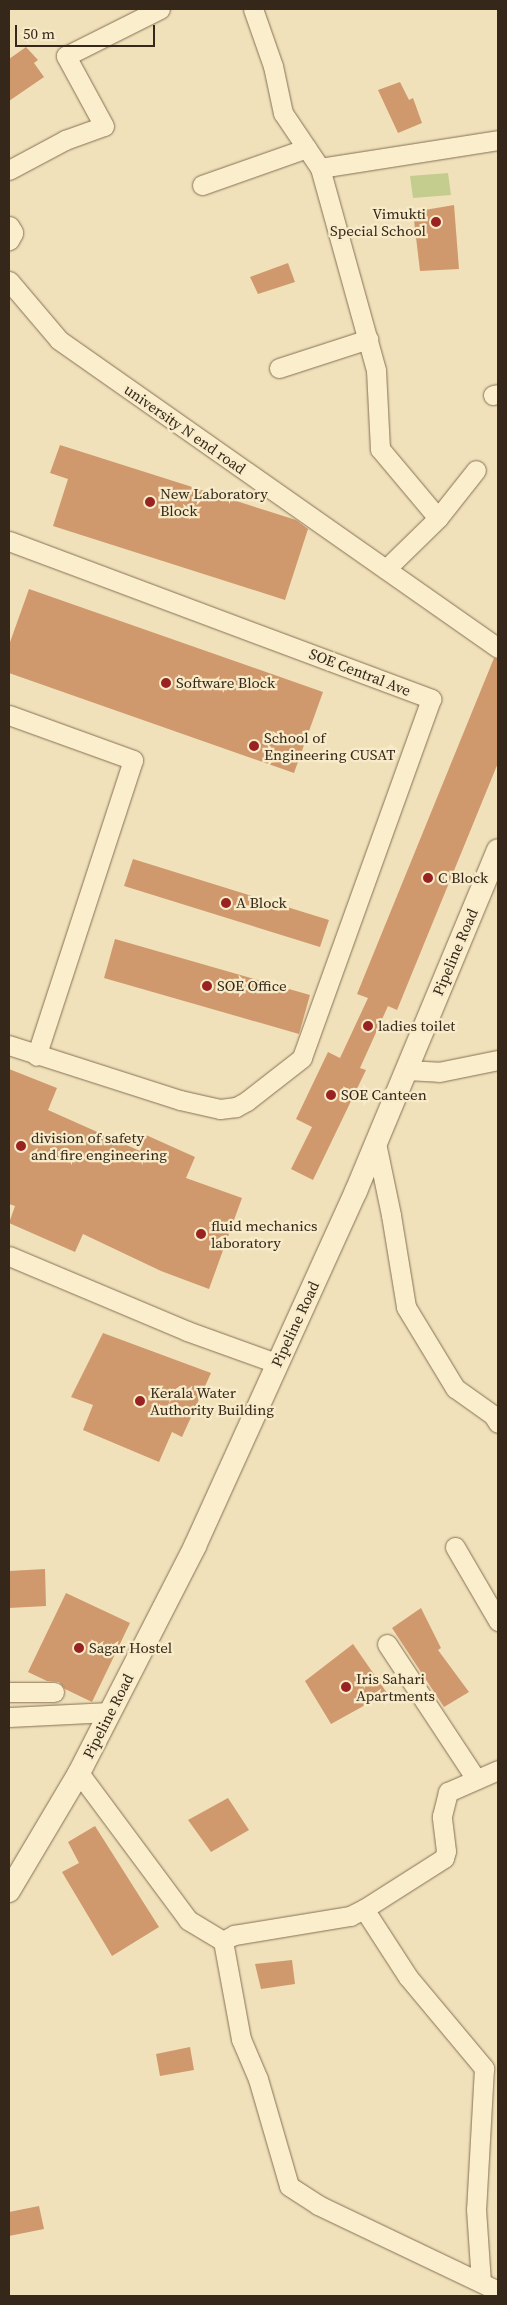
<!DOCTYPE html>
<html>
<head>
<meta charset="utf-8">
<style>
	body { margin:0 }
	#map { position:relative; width:507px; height:2305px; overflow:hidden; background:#f0e1ba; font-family:"Source Serif 4",serif }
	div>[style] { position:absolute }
	.green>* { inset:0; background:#c4cd8e }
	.building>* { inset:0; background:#d0996d }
	.roads { filter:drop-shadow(0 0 1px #877054) drop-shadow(0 0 1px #877054) }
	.minor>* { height:19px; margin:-9.5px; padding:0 9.5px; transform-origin:9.5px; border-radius:9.5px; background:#faeecd }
	.tertiary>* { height:22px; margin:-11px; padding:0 11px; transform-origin:11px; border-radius:11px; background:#faeecd }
	.dots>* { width:14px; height:14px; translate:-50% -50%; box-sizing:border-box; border:2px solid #f7ebc9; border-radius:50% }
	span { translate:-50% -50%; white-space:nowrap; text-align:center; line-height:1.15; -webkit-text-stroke:4.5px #f7ebc9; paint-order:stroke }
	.poi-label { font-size:15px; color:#352719 }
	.right { translate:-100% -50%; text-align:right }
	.left { translate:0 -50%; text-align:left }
	.street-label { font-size:15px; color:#352719 }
	.frame { position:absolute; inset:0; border:10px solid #352719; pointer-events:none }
	.scale { position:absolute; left:15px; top:25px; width:140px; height:22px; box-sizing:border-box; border:2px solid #352719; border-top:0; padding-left:6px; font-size:15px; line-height:18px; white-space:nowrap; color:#352719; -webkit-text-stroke:4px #f7ebc9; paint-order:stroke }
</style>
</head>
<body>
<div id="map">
	<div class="green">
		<i style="clip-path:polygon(448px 173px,451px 195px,413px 198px,410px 176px)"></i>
	</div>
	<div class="building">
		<i style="clip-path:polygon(26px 47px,38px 60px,34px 63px,44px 77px,9px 101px,9px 59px)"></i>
		<i style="clip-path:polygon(400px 82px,409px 100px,413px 98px,422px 123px,398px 133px,378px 90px)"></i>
		<i style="clip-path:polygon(454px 205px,459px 269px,420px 271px,413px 212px)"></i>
		<i style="clip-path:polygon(288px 263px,295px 282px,258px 294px,250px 277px)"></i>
		<i style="clip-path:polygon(60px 445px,296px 520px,308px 529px,285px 600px,53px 526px,68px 479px,50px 473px)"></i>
		<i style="clip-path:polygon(29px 589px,323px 692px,294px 773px,9px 673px,9px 645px)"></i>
		<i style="clip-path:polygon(494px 658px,498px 659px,498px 763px,397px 1010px,388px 1006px,360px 1068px,366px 1070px,313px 1180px,291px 1169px,312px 1127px,296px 1119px,328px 1052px,340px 1058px,368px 998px,357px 994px)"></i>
		<i style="clip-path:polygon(133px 859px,329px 920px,320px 947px,124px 886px)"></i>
		<i style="clip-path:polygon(115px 939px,310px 995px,299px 1034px,104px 978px)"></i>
		<i style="clip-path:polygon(9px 1069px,57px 1088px,48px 1110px,140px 1151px,146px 1135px,195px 1157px,186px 1178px,242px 1198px,209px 1289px,161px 1271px,83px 1234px,75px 1252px,9px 1223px,15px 1206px,9px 1204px)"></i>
		<i style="clip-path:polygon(103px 1333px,211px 1373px,182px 1437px,172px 1432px,159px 1462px,83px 1430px,93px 1405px,71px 1397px)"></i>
		<i style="clip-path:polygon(45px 1569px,46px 1606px,9px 1608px,9px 1571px)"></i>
		<i style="clip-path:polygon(66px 1593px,130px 1623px,92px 1702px,65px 1689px,59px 1682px,47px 1681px,28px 1672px)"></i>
		<i style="clip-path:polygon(421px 1608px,441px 1648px,438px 1650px,469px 1692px,444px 1707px,392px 1628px)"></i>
		<i style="clip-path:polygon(353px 1644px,387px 1693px,331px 1724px,305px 1681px)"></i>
		<i style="clip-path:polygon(228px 1798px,249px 1830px,211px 1852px,188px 1820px)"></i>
		<i style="clip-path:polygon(95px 1826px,159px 1927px,112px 1956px,62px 1872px,79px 1863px,68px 1842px)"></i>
		<i style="clip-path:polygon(292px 1960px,295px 1984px,261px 1989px,255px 1964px)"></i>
		<i style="clip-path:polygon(190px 2047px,194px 2070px,160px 2076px,156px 2054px)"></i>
		<i style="clip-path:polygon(39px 2206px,44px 2229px,9px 2236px,9px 2212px)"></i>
	</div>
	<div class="roads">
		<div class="minor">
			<i style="left:253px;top:9px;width:60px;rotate:70.7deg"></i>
			<i style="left:273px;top:66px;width:48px;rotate:78deg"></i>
			<i style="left:283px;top:113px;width:66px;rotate:56.1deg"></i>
			<i style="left:320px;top:168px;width:210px;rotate:74.5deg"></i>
			<i style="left:376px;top:370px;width:79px;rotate:87.1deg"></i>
			<i style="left:380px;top:449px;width:90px;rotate:50deg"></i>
			<i style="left:320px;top:168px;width:180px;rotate:-8.9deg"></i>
			<i style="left:9px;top:170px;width:64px;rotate:-28.2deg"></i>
			<i style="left:65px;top:140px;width:41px;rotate:-19.7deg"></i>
			<i style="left:104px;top:126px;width:80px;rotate:-118.5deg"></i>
			<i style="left:66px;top:56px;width:105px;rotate:-26.6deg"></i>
			<i style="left:202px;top:185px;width:111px;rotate:-19.4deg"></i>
			<i style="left:9px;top:281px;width:77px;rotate:49.7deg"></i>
			<i style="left:59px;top:340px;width:536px;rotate:35.05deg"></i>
			<i style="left:279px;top:368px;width:94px;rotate:-18deg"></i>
			<i style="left:493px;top:395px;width:5px;rotate:-11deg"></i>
			<i style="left:9px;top:541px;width:451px;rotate:20.5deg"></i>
			<i style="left:431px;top:699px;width:381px;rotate:109.8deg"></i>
			<i style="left:302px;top:1058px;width:70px;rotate:142deg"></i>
			<i style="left:247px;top:1101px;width:13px;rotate:151deg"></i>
			<i style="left:236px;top:1107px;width:16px;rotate:173deg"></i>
			<i style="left:220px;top:1109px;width:41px;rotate:-167.3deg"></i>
			<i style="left:180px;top:1100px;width:180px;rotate:-162.2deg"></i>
			<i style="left:386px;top:569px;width:73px;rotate:-44.4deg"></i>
			<i style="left:438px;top:518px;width:61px;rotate:-51.6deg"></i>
			<i style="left:9px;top:715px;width:132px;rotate:19.9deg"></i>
			<i style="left:133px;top:760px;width:311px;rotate:108.1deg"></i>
			<i style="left:406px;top:1070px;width:33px;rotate:3deg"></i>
			<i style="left:439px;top:1072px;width:60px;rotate:-11.5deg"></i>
			<i style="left:376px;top:1143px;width:74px;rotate:78.2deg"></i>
			<i style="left:391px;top:1215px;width:93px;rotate:80.7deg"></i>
			<i style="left:406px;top:1307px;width:95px;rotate:58.8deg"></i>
			<i style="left:455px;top:1388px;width:47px;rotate:35.4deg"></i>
			<i style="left:493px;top:1415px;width:9px;rotate:58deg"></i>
			<i style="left:9px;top:1256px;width:193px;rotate:22.8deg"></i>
			<i style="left:187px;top:1331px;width:95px;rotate:19.8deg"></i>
			<i style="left:455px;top:1547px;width:86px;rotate:59.8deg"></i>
			<i style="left:387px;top:1644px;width:162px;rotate:56.6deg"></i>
			<i style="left:9px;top:1692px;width:45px"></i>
			<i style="left:9px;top:1717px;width:101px;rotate:-2.8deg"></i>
			<i style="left:79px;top:1773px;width:183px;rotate:53.4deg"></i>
			<i style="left:188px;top:1920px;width:41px;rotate:31deg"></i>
			<i style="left:223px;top:1941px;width:100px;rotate:79.6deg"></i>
			<i style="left:241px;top:2039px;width:43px;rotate:67deg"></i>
			<i style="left:258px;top:2079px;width:111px;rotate:73.8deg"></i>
			<i style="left:289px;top:2186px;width:35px;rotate:33deg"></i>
			<i style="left:318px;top:2205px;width:199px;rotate:25.5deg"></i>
			<i style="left:364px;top:1909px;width:81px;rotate:57.1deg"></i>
			<i style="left:408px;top:1977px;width:119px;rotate:50.1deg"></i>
			<i style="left:484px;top:2068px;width:141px;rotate:93.2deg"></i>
			<i style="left:476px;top:2209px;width:73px;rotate:86.1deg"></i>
			<i style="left:223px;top:1941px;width:13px;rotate:-29deg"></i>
			<i style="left:234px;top:1935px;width:118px;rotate:-9.3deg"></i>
			<i style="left:350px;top:1916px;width:16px;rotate:-27deg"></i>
			<i style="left:364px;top:1909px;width:95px;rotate:-32.5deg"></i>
			<i style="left:444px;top:1858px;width:7px;rotate:-74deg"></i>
			<i style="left:446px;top:1851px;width:35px;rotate:-97deg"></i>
			<i style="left:442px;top:1816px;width:25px;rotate:-76deg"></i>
			<i style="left:448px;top:1792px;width:55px;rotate:-23.7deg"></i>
		</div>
		<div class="tertiary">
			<i style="left:9px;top:228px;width:6px;rotate:59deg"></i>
			<i style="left:12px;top:233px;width:7px;rotate:117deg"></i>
			<i style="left:9px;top:1891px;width:137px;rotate:-59.3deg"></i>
			<i style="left:79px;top:1773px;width:255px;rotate:-62.9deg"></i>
			<i style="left:195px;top:1546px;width:390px;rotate:-65.6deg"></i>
			<i style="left:356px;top:1191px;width:369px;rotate:-67.4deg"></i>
		</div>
	</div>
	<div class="dots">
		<i style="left:436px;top:222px;background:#982321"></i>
		<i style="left:150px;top:502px;background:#982321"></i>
		<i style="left:166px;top:683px;background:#982321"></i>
		<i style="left:254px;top:746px;background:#982321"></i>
		<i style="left:428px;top:878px;background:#982321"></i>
		<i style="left:226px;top:903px;background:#982321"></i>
		<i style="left:207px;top:986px;background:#982321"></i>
		<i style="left:368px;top:1026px;background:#982321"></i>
		<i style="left:331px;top:1095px;background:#982321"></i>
		<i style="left:21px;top:1146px;background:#982321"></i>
		<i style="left:201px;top:1234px;background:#982321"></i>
		<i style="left:140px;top:1401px;background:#982321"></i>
		<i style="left:79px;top:1648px;background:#982321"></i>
		<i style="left:346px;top:1687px;background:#982321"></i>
	</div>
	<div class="poi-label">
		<span class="right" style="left:426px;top:222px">Vimukti<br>Special School</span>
		<span class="left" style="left:160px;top:502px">New Laboratory<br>Block</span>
		<span class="left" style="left:176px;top:683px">Software Block</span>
		<span class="left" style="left:264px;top:746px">School of<br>Engineering CUSAT</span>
		<span class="left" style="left:438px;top:878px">C Block</span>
		<span class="left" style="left:236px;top:903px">A Block</span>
		<span class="left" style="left:217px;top:986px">SOE Office</span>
		<span class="left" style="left:378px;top:1026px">ladies toilet</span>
		<span class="left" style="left:341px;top:1095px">SOE Canteen</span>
		<span class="left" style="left:31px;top:1146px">division of safety<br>and fire engineering</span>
		<span class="left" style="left:211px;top:1234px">fluid mechanics<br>laboratory</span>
		<span class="left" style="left:150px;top:1401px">Kerala Water<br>Authority Building</span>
		<span class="left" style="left:89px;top:1648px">Sagar Hostel</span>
		<span class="left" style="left:356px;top:1687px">Iris Sahari<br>Apartments</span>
	</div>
	<div class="street-label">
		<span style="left:185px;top:429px;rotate:35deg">university N end road</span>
		<span style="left:360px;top:672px;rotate:21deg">SOE Central Ave</span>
		<span style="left:455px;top:952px;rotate:-67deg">Pipeline Road</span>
		<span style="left:295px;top:1324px;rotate:-65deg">Pipeline Road</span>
		<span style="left:108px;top:1716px;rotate:-63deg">Pipeline Road</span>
	</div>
	<div class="frame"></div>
	<div class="scale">50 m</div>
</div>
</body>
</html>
